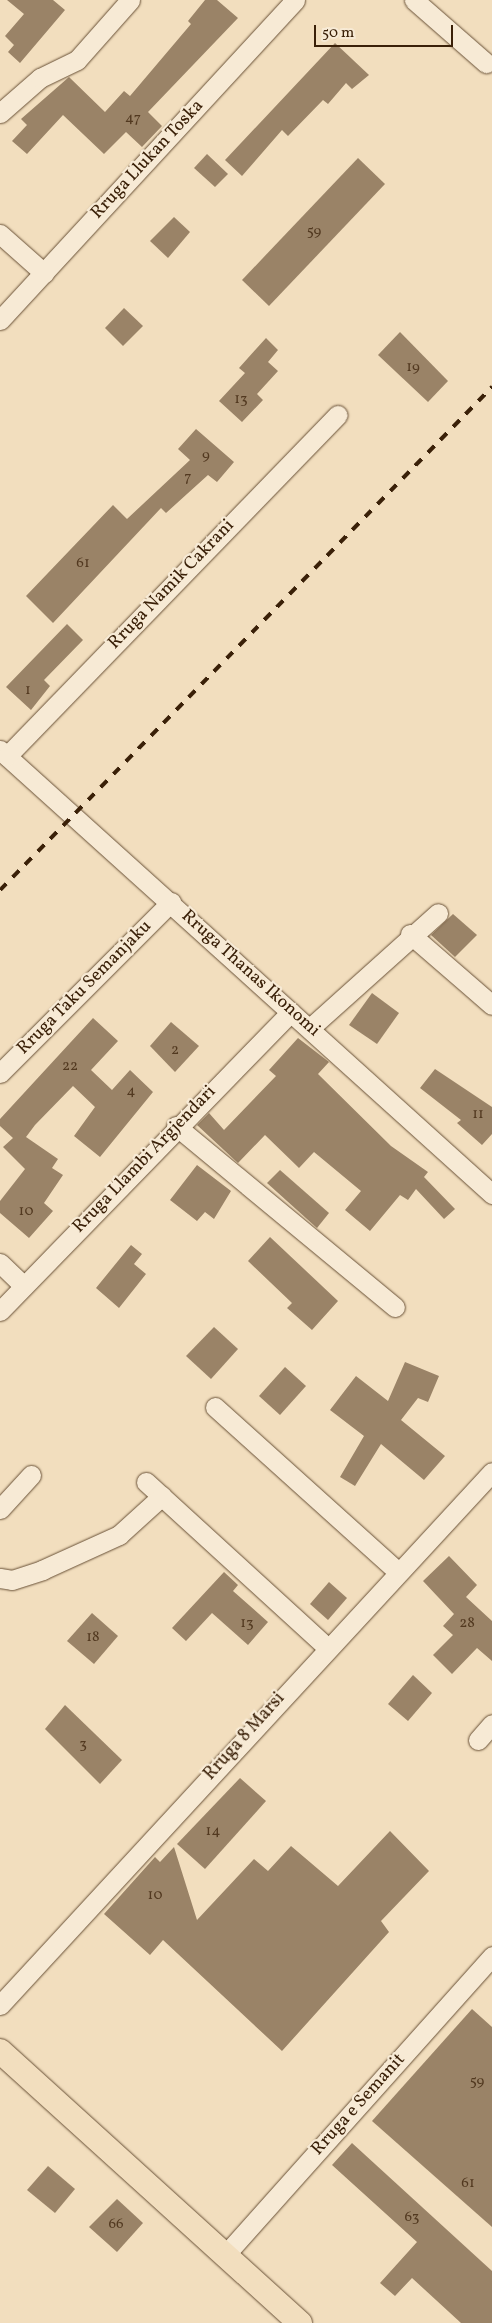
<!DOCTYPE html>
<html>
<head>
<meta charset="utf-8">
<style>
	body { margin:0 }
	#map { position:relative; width:492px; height:2323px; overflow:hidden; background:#f2debe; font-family:Vollkorn,serif }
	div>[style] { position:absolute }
	.building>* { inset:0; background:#9a8367 }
	.roads { filter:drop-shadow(0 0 1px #685036) drop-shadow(0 0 1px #685036) }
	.minor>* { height:19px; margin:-9.5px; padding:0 9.5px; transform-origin:9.5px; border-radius:9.5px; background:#f7ead5 }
	.major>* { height:24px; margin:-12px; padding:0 12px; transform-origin:12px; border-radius:12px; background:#f2debe }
	.rail>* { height:4px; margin-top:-2px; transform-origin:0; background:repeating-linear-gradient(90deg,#3a2008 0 9px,transparent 0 18px) }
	span { translate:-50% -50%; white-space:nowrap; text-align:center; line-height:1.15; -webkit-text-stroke:4.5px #f7ead5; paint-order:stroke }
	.number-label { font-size:15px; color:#523920 }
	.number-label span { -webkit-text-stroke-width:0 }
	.street-label { font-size:18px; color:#3a2008 }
	.scale { position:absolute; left:314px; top:25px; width:139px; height:22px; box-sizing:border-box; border:2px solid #3a2008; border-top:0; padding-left:6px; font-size:15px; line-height:18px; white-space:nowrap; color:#3a2008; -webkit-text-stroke:4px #f7ead5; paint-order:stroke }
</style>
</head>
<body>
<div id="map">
	<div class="building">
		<i style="clip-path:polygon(7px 0,53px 0,65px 10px,20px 63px,8px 52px,14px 45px,5px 36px,24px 14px)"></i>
		<i style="clip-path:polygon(205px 0,217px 0,238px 18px,148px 112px,162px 126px,142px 147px,126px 132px,104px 154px,63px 115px,27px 154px,12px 141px,27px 125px,21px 119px,69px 77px,105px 112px,124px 91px,130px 96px,191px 24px,188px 21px)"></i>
		<i style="clip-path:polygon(335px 43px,369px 75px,352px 89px,346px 83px,328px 104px,323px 100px,288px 136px,282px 130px,242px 176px,225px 160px)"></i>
		<i style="clip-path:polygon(207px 154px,228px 174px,215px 187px,194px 168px)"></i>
		<i style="clip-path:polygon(358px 158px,385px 184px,269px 306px,242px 280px)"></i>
		<i style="clip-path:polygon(174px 217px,190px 232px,168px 258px,150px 241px)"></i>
		<i style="clip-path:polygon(124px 308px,143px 326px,123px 346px,105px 328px)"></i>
		<i style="clip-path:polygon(400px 332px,448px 381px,428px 402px,378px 355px)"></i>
		<i style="clip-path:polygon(266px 338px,278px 350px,268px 362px,278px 371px,257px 394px,263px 400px,242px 422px,219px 401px,245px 373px,239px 368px)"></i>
		<i style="clip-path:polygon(196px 429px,234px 462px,217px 482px,208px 475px,166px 513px,161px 508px,53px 623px,26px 596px,113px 505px,127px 519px,190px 460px,178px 449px)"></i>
		<i style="clip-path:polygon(67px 624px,83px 640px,44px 680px,50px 686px,31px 710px,6px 687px)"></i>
		<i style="clip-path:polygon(453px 914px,477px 935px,455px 957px,431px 935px)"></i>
		<i style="clip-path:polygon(372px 993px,399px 1013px,377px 1044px,349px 1025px)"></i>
		<i style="clip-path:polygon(93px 1018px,118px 1041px,91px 1070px,112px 1090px,130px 1070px,153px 1092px,100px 1157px,74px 1136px,95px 1107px,73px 1086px,35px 1125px,26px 1137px,58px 1159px,52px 1168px,63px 1175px,44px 1203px,53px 1211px,29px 1238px,0 1213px,0 1201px,25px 1169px,3px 1147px,13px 1138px,0 1126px,0 1119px)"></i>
		<i style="clip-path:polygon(171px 1022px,199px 1046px,175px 1072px,150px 1046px)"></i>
		<i style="clip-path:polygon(298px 1038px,329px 1062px,318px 1074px,391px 1146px,428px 1172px,424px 1177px,455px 1209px,444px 1219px,416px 1189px,408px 1200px,400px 1195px,370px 1231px,345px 1210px,361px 1191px,314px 1152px,299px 1168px,265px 1135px,238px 1163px,197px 1125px,209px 1113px,224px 1130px,276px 1076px,269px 1070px)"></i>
		<i style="clip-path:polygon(435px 1069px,492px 1107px,492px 1134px,482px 1145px,457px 1123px,461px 1120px,420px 1088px)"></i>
		<i style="clip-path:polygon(197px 1165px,231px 1191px,214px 1219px,205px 1212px,197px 1221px,170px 1200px)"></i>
		<i style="clip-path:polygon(280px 1170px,329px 1213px,317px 1228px,267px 1183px)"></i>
		<i style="clip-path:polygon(270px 1237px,338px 1301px,312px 1330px,287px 1308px,292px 1303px,248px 1261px)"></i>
		<i style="clip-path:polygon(131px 1245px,142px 1254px,134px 1264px,146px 1274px,119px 1308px,96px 1288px)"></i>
		<i style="clip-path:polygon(214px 1327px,238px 1349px,211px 1379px,186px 1356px)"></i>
		<i style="clip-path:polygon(405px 1362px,439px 1376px,428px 1402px,418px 1398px,401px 1420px,445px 1456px,424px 1480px,381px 1444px,355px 1486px,340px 1477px,364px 1436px,330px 1410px,356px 1376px,388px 1401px)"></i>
		<i style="clip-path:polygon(285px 1367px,306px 1386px,280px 1415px,259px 1396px)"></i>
		<i style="clip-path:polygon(449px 1556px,477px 1585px,466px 1597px,492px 1621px,492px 1661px,477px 1648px,452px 1674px,433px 1655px,453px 1635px,443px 1626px,454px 1614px,423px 1581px)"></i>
		<i style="clip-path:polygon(224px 1572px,238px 1585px,233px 1591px,268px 1622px,248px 1645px,212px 1613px,186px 1641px,172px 1628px)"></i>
		<i style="clip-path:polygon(329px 1582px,347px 1598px,328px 1620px,310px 1604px)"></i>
		<i style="clip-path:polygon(92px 1613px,118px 1636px,94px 1664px,67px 1641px)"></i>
		<i style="clip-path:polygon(413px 1675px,432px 1693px,408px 1721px,388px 1704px)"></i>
		<i style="clip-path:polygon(65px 1705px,122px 1760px,100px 1784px,45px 1729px)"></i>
		<i style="clip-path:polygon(240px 1778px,266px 1801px,205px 1869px,177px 1844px)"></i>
		<i style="clip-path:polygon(390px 1831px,429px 1871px,381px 1921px,389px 1932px,282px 2051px,163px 1940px,150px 1955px,104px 1914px,155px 1857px,160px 1862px,174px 1847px,197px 1920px,254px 1859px,268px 1871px,291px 1846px,338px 1886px)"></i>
		<i style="clip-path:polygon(472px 2009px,492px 2027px,492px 2227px,372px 2121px)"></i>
		<i style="clip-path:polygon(352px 2143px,492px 2271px,492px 2323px,461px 2323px,412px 2278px,395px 2296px,380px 2283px,417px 2242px,332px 2165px)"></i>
		<i style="clip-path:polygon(48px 2166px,75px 2189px,55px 2213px,27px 2190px)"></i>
		<i style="clip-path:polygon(117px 2199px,143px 2223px,117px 2252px,89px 2227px)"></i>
	</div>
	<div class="roads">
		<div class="minor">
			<i style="left:414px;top:0;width:96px;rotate:41.2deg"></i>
			<i style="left:0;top:113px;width:53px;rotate:-41.2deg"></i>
			<i style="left:40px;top:78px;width:41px;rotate:-25.9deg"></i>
			<i style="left:77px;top:60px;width:80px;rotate:-48.5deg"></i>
			<i style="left:0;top:234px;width:59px;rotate:41.6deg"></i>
			<i style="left:0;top:320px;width:435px;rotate:-47.3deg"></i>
			<i style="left:0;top:750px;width:663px;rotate:42.06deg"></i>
			<i style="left:7px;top:756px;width:475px;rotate:-45.9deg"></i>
			<i style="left:410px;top:934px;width:108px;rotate:40.9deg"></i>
			<i style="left:310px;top:1028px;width:172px;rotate:-41.9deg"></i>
			<i style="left:0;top:1073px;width:242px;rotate:-45deg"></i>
			<i style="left:176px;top:1126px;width:284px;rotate:39.6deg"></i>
			<i style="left:0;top:1263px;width:33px;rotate:44deg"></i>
			<i style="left:0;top:1311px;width:417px;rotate:-45.8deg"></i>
			<i style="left:215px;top:1407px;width:246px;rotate:42deg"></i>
			<i style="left:146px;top:1482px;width:245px;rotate:42.4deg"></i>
			<i style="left:0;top:1509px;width:46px;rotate:-47.6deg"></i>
			<i style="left:0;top:1578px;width:12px;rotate:9deg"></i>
			<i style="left:12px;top:1580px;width:32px;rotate:-18deg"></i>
			<i style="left:42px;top:1570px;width:85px;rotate:-24.4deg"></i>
			<i style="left:119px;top:1535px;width:58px;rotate:-42.2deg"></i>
			<i style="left:478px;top:1740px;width:21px;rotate:-49deg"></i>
			<i style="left:0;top:2005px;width:725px;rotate:-47.29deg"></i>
			<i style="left:225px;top:2255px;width:401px;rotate:-48.2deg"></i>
		</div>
		<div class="major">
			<i style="left:0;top:2051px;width:405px;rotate:42.2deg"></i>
		</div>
	</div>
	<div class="rail">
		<i style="left:0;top:890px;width:704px;rotate:-45.63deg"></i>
	</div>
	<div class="number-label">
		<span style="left:133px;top:119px">47</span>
		<span style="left:314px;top:232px">59</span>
		<span style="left:413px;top:368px">19</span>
		<span style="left:241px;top:400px">13</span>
		<span style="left:206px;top:456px">9</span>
		<span style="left:188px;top:478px">7</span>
		<span style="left:83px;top:564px">61</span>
		<span style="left:28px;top:691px">1</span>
		<span style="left:175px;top:1051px">2</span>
		<span style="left:70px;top:1067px">22</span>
		<span style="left:131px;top:1092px">4</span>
		<span style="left:478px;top:1115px">11</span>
		<span style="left:26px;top:1212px">10</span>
		<span style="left:247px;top:1624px">13</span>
		<span style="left:467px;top:1624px">28</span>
		<span style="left:93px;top:1638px">18</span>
		<span style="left:83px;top:1745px">3</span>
		<span style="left:213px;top:1832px">14</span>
		<span style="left:155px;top:1896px">10</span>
		<span style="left:477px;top:2082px">59</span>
		<span style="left:468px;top:2184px">61</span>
		<span style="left:412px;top:2218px">63</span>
		<span style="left:116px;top:2225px">66</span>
	</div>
	<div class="street-label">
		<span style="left:148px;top:160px;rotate:-47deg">Rruga Llukan Toska</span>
		<span style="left:172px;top:585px;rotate:-46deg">Rruga Namik Cakrani</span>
		<span style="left:250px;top:974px;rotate:42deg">Rruga Thanas Ikonomi</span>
		<span style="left:85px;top:988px;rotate:-45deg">Rruga Taku Semanjaku</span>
		<span style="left:145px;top:1160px;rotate:-46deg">Rruga Llambi Argjendari</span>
		<span style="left:245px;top:1737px;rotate:-48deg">Rruga 8 Marsi</span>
		<span style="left:359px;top:2105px;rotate:-48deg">Rruga e Semanit</span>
	</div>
	<div class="scale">50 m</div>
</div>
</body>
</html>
